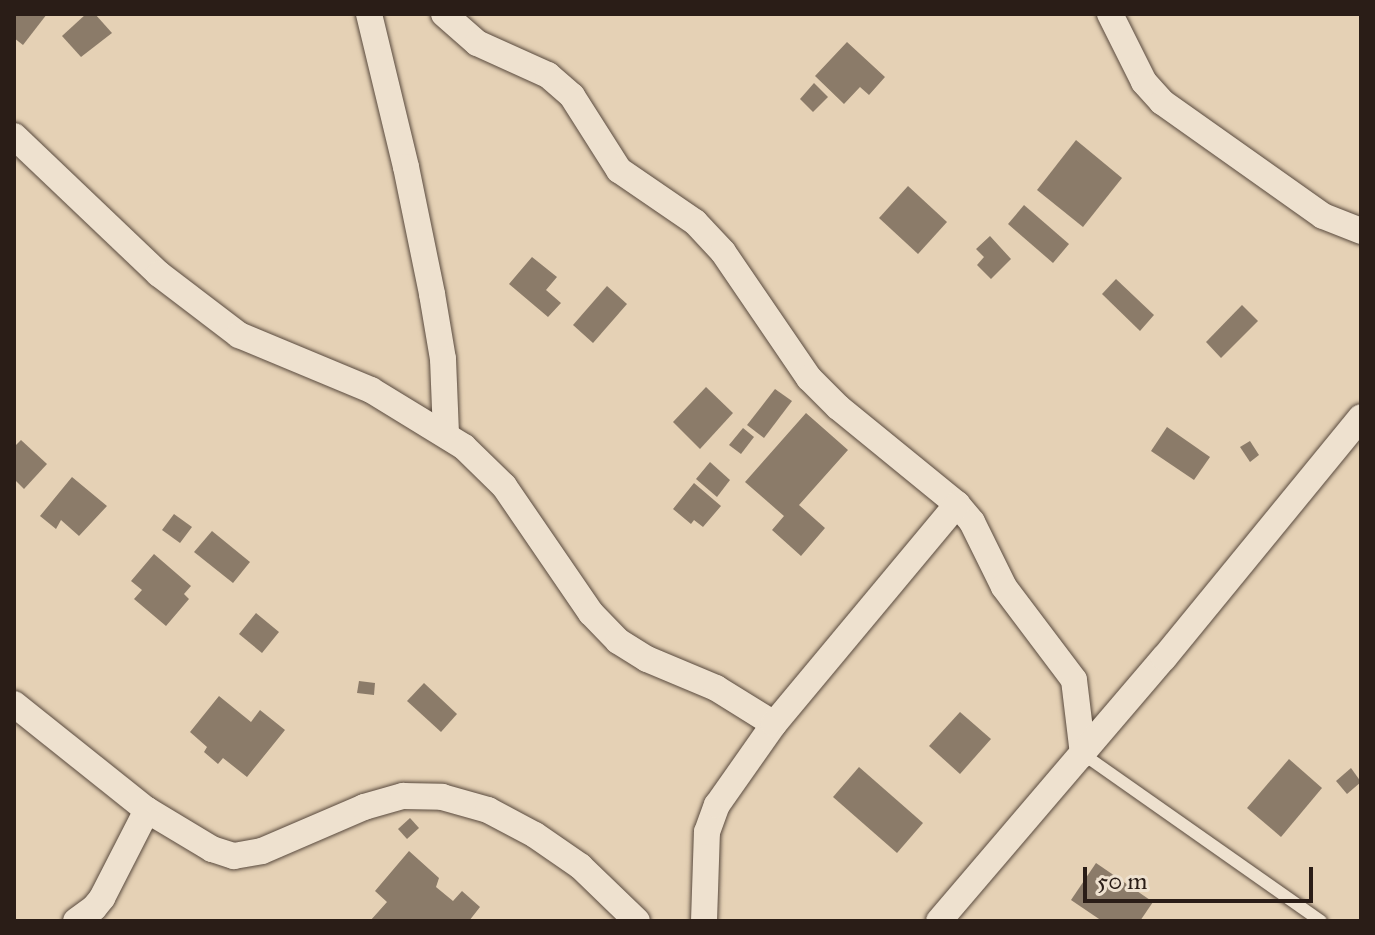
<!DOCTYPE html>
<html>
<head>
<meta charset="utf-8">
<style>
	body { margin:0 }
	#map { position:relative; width:1375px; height:935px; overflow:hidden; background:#e5d1b5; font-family:"IM FELL Great Primer",serif }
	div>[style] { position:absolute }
	.building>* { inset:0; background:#8b7b69 }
	.roads { filter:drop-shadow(0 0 2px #594a3e) drop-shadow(0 0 2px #594a3e) }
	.service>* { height:12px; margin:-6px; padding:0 6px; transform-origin:6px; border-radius:6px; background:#eee1cf }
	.minor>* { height:26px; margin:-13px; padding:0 13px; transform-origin:13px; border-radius:13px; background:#eee1cf }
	span { translate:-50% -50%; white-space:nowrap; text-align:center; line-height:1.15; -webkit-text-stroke:6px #eee1cf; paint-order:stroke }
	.frame { position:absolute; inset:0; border:16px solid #2a1d17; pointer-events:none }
	.scale { position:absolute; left:1083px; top:867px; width:230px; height:36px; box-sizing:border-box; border:4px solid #2a1d17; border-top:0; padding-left:10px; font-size:24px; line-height:28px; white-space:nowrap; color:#2a1d17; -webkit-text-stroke:6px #eee1cf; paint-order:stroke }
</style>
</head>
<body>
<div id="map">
	<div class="building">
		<i style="clip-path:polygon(14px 14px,47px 14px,23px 45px,14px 38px)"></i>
		<i style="clip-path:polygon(86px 14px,95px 14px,112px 33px,81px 57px,62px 36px)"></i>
		<i style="clip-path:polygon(847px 42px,885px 77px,869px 95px,860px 87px,844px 104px,815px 76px)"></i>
		<i style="clip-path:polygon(814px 83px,828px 97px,813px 112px,800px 99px)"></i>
		<i style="clip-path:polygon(1076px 140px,1122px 178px,1083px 227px,1037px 190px)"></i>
		<i style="clip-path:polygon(908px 186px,947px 222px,918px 254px,879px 218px)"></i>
		<i style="clip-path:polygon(1024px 205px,1069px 244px,1053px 263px,1008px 224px)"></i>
		<i style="clip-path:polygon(990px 236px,1011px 259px,991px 279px,977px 265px,984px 257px,976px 249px)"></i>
		<i style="clip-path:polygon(532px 257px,557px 277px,546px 290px,561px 303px,548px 317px,509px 284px)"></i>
		<i style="clip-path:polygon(1116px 279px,1154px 315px,1140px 331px,1102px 294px)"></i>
		<i style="clip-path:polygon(607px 286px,627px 304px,593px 343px,573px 325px)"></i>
		<i style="clip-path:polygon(1242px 305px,1258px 321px,1221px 358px,1206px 342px)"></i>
		<i style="clip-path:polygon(706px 387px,733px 413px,700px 449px,673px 422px)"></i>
		<i style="clip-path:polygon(775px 389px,792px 401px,764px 438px,747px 425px)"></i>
		<i style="clip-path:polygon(806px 413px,848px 450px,799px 505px,825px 528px,801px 556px,772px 530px,784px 516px,745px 482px)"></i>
		<i style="clip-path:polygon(1167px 427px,1210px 457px,1194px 480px,1151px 451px)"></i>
		<i style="clip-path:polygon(743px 428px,754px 437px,741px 454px,729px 445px)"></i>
		<i style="clip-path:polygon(21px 440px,47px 464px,24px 489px,14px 479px,14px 447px)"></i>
		<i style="clip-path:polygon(1250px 441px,1259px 455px,1250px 462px,1240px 447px)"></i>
		<i style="clip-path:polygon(710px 462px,730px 480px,717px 497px,696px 479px)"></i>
		<i style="clip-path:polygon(72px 477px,107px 506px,79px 536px,61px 520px,56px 529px,40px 516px)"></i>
		<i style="clip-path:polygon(694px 483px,721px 506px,703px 527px,694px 520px,691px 524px,673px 509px)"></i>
		<i style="clip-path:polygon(174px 514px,192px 527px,180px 543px,162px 530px)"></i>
		<i style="clip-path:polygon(212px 531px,250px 562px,233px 583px,194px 552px)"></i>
		<i style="clip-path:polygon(154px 554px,191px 586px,184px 594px,189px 599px,166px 626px,134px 599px,142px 590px,131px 581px)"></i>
		<i style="clip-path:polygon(256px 613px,279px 632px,262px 653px,239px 634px)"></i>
		<i style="clip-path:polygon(359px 681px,375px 683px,374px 695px,357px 693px)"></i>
		<i style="clip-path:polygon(424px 683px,457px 714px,441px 732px,407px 701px)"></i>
		<i style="clip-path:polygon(219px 696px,251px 722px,260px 710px,285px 730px,247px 777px,223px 758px,218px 764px,204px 752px,207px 747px,190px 732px)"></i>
		<i style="clip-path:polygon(960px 712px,991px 739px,960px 774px,929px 746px)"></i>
		<i style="clip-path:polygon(1289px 759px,1322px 788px,1281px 837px,1247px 808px)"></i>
		<i style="clip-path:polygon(859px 767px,923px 823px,897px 853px,833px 797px)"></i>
		<i style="clip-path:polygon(1351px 768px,1361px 782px,1347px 794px,1336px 781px)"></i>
		<i style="clip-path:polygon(410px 818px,419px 828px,407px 839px,398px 829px)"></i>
		<i style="clip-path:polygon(409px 851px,439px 878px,436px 887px,453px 901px,462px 891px,480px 907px,469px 921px,370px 921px,387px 902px,375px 891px)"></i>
		<i style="clip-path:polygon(1096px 863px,1153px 902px,1140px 921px,1102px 921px,1071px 900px)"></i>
	</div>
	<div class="roads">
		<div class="service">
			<i style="left:1083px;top:754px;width:291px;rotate:35.1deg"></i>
		</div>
		<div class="minor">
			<i style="left:369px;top:14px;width:157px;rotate:76.4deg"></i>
			<i style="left:406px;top:167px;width:130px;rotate:78.4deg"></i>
			<i style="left:432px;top:294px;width:66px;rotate:80.4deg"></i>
			<i style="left:443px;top:359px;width:74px;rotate:87.7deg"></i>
			<i style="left:444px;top:14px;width:44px;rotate:41.3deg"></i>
			<i style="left:477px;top:43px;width:78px;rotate:24.3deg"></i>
			<i style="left:548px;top:75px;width:32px;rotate:41deg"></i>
			<i style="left:572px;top:96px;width:88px;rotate:57.6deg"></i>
			<i style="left:619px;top:170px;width:92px;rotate:34.4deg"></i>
			<i style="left:695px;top:222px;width:41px;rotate:47deg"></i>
			<i style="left:723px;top:252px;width:153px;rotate:55.7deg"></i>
			<i style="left:809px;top:378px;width:41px;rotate:45deg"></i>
			<i style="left:838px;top:407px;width:154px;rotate:39.2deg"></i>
			<i style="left:957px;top:504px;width:23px;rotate:50deg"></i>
			<i style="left:972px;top:522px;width:72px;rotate:63.8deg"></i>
			<i style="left:1004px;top:587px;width:116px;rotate:53deg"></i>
			<i style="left:1074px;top:680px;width:75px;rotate:83.1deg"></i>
			<i style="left:1110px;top:14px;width:76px;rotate:63.4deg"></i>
			<i style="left:1144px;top:82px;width:27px;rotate:48deg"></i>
			<i style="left:1162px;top:102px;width:197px;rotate:35.3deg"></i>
			<i style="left:1323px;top:216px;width:41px;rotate:21.5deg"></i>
			<i style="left:14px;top:136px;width:200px;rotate:43.6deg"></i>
			<i style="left:159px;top:274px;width:101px;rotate:37.3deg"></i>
			<i style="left:239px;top:335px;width:143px;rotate:22.6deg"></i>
			<i style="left:371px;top:390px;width:109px;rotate:31.5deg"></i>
			<i style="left:464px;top:447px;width:56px;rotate:44.3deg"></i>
			<i style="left:504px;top:486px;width:154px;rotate:55.6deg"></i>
			<i style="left:591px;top:613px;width:39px;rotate:46deg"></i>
			<i style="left:618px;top:641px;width:34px;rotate:32deg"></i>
			<i style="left:647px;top:659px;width:75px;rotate:22.8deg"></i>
			<i style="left:716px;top:688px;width:68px;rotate:31.8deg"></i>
			<i style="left:14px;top:704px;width:170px;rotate:38.6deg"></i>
			<i style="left:147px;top:810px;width:76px;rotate:31deg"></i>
			<i style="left:212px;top:849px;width:23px;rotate:18deg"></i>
			<i style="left:234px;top:856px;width:28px;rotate:-10deg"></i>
			<i style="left:262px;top:851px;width:111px;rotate:-23.3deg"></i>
			<i style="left:364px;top:807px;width:41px;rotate:-15.8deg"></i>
			<i style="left:403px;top:796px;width:39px;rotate:1deg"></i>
			<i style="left:442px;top:797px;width:48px;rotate:15.8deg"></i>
			<i style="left:488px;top:810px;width:53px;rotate:28deg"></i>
			<i style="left:535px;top:835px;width:55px;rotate:34.6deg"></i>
			<i style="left:580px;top:866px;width:79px;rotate:44deg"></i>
			<i style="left:76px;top:921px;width:22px;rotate:-36deg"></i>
			<i style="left:94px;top:908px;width:13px;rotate:-51deg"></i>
			<i style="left:102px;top:898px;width:99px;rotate:-62.9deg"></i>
			<i style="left:704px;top:921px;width:89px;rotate:-88.1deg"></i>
			<i style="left:707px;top:832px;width:29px;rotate:-70deg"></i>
			<i style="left:717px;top:805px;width:99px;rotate:-54.9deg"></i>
			<i style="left:774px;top:724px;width:286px;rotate:-50.2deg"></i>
			<i style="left:939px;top:921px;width:346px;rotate:-49.5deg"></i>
			<i style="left:1164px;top:658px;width:311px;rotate:-50.7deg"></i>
		</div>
	</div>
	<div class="frame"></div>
	<div class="scale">50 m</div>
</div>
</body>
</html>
